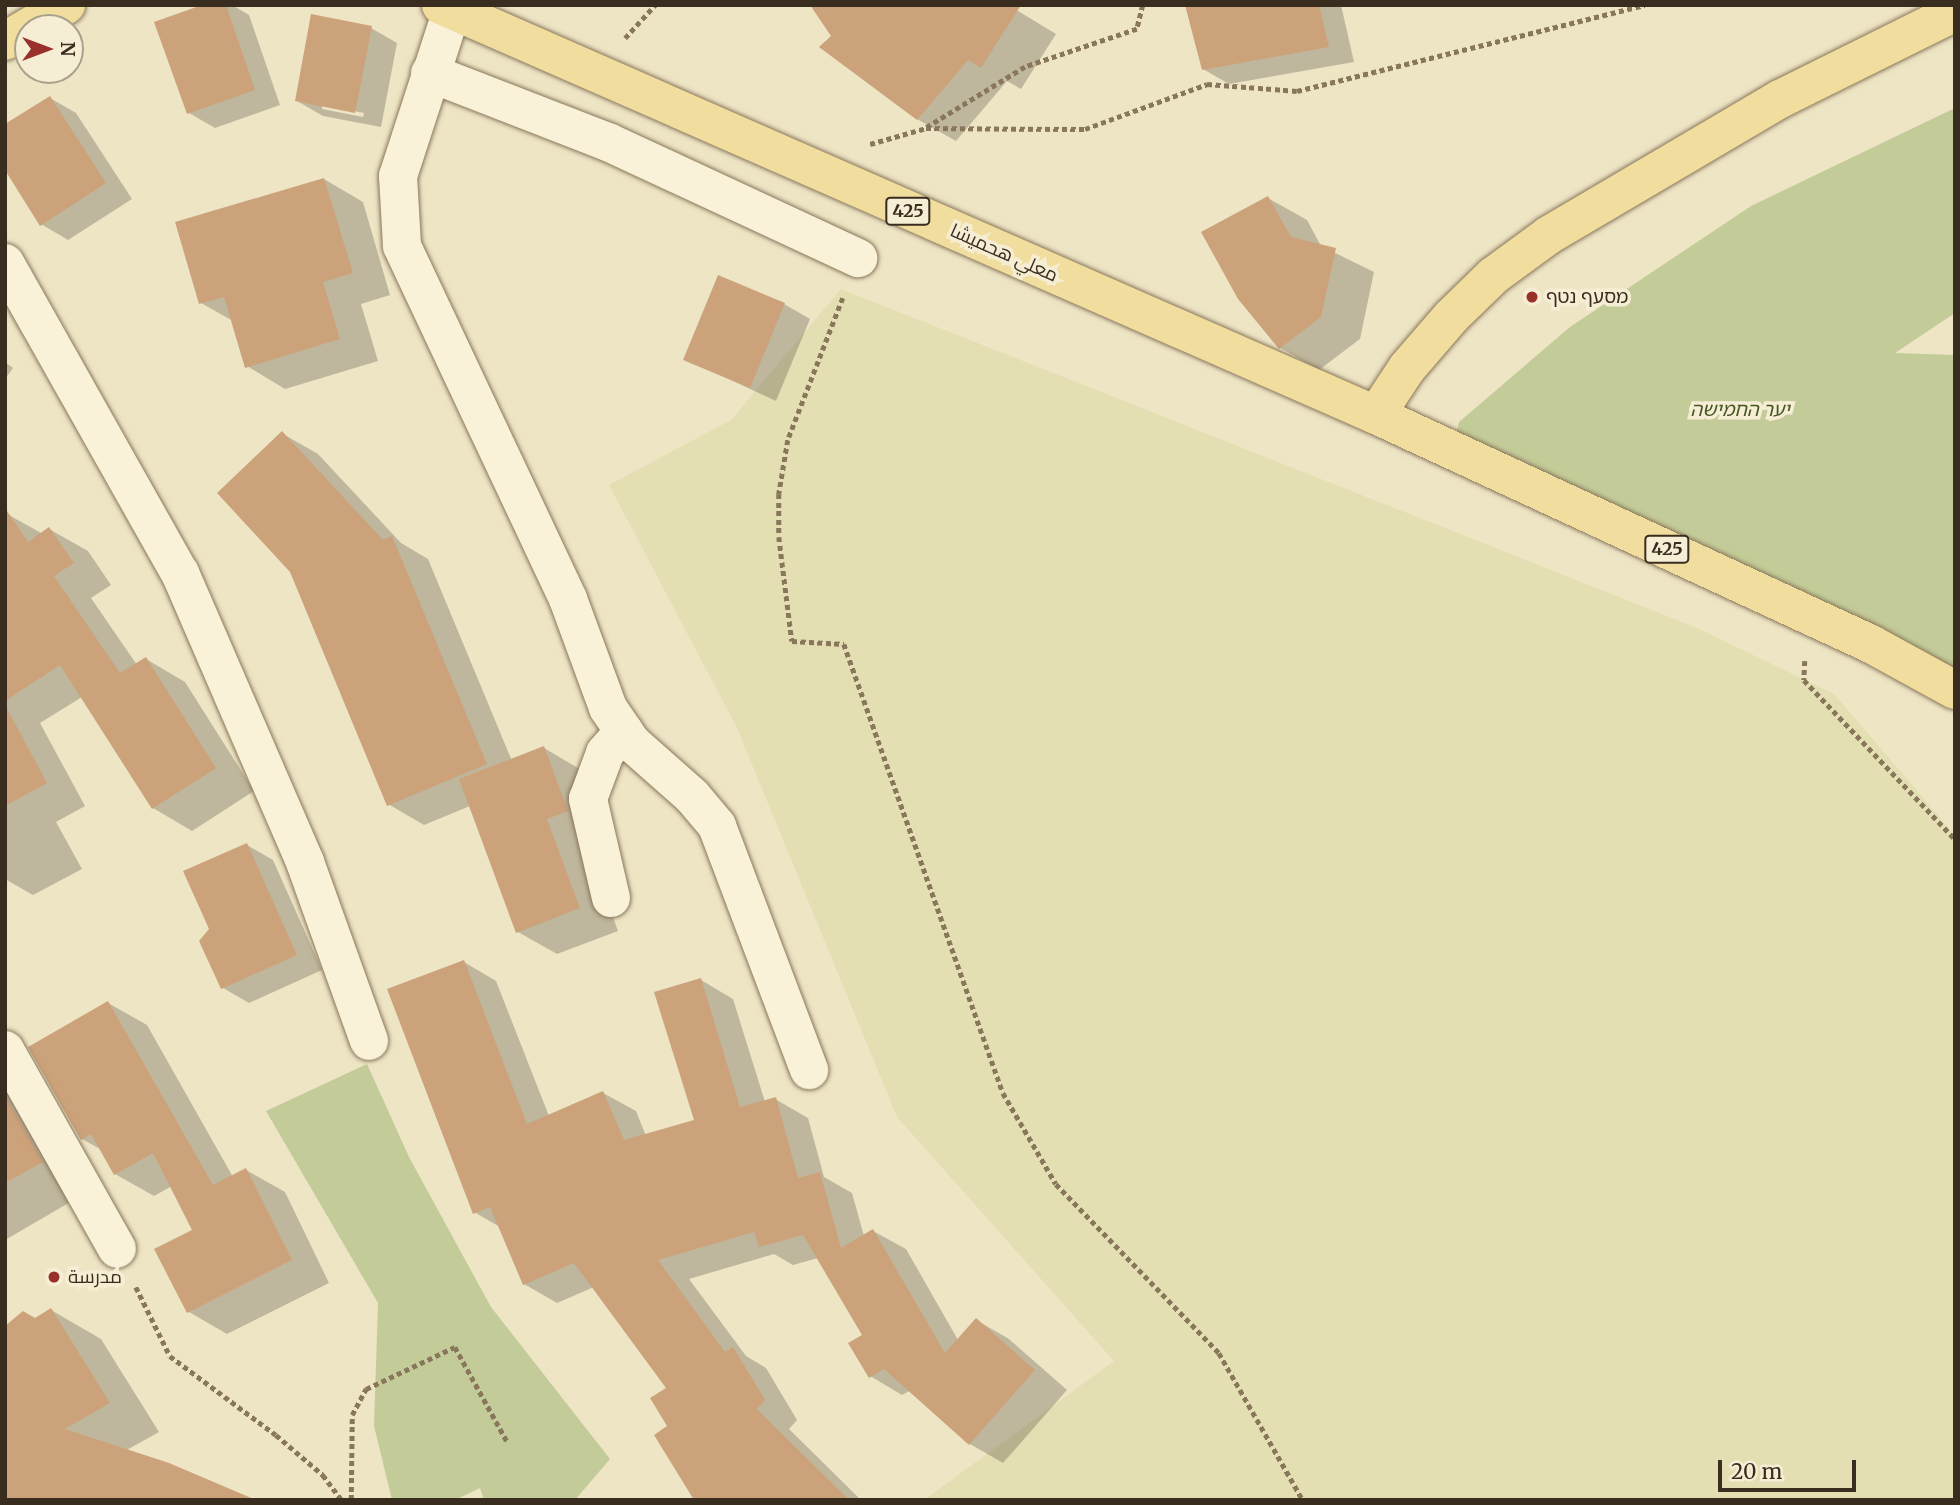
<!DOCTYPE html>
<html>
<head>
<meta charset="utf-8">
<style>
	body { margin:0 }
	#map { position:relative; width:1960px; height:1505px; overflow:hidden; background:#eee5c5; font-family:Merriweather,Cairo,"Noto Sans Hebrew",serif }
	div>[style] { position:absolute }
	.farmland>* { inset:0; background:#e4dfb2 }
	.green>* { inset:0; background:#c3cc98 }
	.shadow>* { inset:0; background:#0003 }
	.building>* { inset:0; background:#cca27b }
	.path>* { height:4.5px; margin-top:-2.25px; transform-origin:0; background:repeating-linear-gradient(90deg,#89775b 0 5px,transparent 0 8.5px) }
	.roads { filter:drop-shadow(0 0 2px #89775b) drop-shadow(0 0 2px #89775b) }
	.minor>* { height:38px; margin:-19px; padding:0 19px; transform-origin:19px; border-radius:19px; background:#f9f1d8 }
	.major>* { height:38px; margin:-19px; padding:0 19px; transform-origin:19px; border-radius:19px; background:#f1dd9d }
	.dots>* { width:19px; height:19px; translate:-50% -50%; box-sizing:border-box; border:4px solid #f6eed4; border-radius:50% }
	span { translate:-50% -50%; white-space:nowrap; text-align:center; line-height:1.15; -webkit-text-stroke:7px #f6eed4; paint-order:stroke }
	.shield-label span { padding:2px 5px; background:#f6eed4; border:2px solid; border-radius:5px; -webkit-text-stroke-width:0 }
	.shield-label { font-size:18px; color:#392d1f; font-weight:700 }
	.street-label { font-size:19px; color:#392d1f }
	.poi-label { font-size:19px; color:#392d1f }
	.left { translate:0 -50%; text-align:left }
	.park-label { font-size:19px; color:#465625; font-style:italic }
	.frame { position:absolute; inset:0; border:7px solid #392d1f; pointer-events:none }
	.north { position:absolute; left:14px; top:14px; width:70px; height:70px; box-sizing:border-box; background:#f6eed4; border:2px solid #aaa18c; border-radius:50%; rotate:90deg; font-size:19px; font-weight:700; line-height:28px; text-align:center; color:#392d1f }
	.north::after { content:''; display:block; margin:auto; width:24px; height:32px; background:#98312b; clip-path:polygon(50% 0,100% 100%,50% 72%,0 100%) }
	.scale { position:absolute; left:1718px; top:1460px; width:138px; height:32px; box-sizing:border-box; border:4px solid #392d1f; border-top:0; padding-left:9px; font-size:21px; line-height:24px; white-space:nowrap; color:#392d1f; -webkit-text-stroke:5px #f6eed4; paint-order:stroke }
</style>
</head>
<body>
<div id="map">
	<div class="farmland">
		<i style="clip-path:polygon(841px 289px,1695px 627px,1834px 694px,1955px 835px,1955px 1500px,924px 1500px,1114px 1361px,897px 1117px,737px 728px,609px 485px,731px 420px)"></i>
	</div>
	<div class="green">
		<i style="clip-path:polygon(1955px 108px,1955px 313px,1895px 353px,1955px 355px,1955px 688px,1451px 459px,1459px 422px,1570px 327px,1751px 206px)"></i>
		<i style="clip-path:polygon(367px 1064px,409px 1157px,491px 1307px,610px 1459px,575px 1500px,484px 1500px,480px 1488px,455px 1500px,392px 1500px,374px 1426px,378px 1303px,266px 1111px)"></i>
	</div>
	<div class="shadow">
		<i style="clip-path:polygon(208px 5px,232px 5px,249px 15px,280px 105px,215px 128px,189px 113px)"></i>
		<i style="clip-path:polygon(1008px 5px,1056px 34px,1021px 89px,1007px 81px,956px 141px,917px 119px,833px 37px)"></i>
		<i style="clip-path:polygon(1187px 5px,1341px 5px,1354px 62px,1229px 84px,1203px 69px)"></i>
		<i style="clip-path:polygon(evenodd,371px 28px,397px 43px,381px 127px,323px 116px,297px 101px,371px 28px,322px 105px,364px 113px,363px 117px,322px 109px,322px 105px)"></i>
		<i style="clip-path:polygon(50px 98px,76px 113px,132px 199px,68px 240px,41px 224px)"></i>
		<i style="clip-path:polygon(324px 179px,363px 202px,390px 295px,361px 304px,378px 361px,285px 389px,247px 366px,233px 321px,201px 303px)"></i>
		<i style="clip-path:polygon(1268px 198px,1307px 220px,1321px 246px,1374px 272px,1360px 339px,1319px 370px,1277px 346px)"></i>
		<i style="clip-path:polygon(784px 304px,810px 319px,776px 401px,686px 359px)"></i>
		<i style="clip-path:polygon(5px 362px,13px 368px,5px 379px)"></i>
		<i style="clip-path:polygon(283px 434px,318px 454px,401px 543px,428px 559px,512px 761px,544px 748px,583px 771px,585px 841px,618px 931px,557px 954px,518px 932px,470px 806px,424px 825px,388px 804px)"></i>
		<i style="clip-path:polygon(7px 514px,43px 534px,49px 529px,88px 551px,111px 585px,91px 598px,137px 665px,146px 659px,185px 682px,254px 791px,192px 831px,153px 808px,82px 697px,40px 723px,85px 806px,56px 822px,82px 869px,33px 895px,5px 879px)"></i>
		<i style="clip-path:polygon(247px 845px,273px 860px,322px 970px,249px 1003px,223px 988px,211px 929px)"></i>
		<i style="clip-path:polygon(464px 962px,496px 981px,549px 1116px,603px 1093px,636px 1111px,646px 1136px,697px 1121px,701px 980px,733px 999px,765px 1102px,775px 1099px,808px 1118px,824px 1177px,852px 1193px,864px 1236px,873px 1231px,906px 1249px,958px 1340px,976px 1320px,1009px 1339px,1067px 1390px,1003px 1463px,970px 1444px,911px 1390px,902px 1395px,870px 1376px,864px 1336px,818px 1258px,793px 1265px,774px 1254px,689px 1279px,746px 1356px,766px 1368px,797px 1420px,789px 1429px,861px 1500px,708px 1500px,670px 1427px,669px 1388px,594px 1287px,557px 1303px,524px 1284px,500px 1227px,474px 1212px)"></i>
		<i style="clip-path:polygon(108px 1003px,147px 1025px,233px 1177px,246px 1170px,285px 1192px,329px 1283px,227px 1334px,189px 1312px,194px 1231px,172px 1186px,154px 1196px,115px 1174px,102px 1150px,82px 1139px)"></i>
		<i style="clip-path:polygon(5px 1033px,91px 1190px,5px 1240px)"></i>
		<i style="clip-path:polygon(51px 1310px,101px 1339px,159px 1432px,125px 1451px,5px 1500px,36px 1320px)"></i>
	</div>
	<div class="building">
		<i style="clip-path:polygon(202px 5px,226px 5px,255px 90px,187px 114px,154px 22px)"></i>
		<i style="clip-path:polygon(810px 5px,1021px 5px,981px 68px,968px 60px,917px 120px,819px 47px,831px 36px)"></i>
		<i style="clip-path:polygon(1185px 5px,1319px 5px,1329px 47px,1202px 70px)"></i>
		<i style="clip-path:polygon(311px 14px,372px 26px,355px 113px,295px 101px)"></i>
		<i style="clip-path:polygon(50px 96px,106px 183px,40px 226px,5px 170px,5px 124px)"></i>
		<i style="clip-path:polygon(324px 178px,353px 273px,323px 282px,340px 339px,245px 368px,224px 297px,199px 304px,175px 222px)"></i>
		<i style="clip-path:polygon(1268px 196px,1291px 237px,1336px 248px,1321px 317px,1279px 349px,1238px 299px,1201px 232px)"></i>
		<i style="clip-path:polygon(718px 275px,785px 303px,750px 388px,683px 360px)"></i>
		<i style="clip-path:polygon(282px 431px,383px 540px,392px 536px,487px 764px,387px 806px,290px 572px,217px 493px)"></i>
		<i style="clip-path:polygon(5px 508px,28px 542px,49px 527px,74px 563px,54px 576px,120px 673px,146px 657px,216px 768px,152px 809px,60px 665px,5px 701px)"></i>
		<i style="clip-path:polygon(5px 705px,47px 783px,5px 806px)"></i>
		<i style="clip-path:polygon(544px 746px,568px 811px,547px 819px,580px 908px,516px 933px,459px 779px)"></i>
		<i style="clip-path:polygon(247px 843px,297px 955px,221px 989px,199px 941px,209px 929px,183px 871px)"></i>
		<i style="clip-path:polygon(464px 960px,527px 1124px,603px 1091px,624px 1140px,694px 1120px,654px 992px,701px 978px,740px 1107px,776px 1097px,798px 1178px,820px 1172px,841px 1248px,873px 1229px,945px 1353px,976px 1318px,1035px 1370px,969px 1445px,884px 1369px,869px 1378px,848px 1343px,862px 1335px,803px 1235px,759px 1247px,754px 1232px,658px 1260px,725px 1352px,733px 1347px,765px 1400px,757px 1409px,849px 1500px,694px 1500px,654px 1435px,667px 1426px,650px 1398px,666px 1388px,574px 1263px,523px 1285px,490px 1207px,473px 1214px,387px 989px)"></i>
		<i style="clip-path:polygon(108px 1001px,213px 1185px,246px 1168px,292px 1260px,187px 1313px,154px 1249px,192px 1230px,153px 1153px,114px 1175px,91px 1134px,81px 1140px,28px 1047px)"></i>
		<i style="clip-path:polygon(5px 1095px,43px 1162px,5px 1183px)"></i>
		<i style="clip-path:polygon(51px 1308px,110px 1403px,65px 1429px,169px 1463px,256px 1500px,5px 1500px,5px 1326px,23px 1311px,35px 1318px)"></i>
	</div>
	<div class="path">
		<i style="left:1143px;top:5px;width:25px;rotate:104deg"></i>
		<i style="left:1137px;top:29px;width:118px;rotate:161.3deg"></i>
		<i style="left:1025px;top:67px;width:116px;rotate:148.4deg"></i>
		<i style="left:926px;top:128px;width:159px;rotate:0.4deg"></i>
		<i style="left:1085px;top:129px;width:130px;rotate:-20.2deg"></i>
		<i style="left:1207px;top:84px;width:90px;rotate:4.4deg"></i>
		<i style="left:1297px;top:91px;width:358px;rotate:-13.9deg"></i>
		<i style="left:625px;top:38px;width:45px;rotate:-47.7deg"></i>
		<i style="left:870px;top:144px;width:58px;rotate:-15.9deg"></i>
		<i style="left:843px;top:298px;width:152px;rotate:111.2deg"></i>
		<i style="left:788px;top:440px;width:55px;rotate:99.5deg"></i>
		<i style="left:779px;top:494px;width:43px;rotate:90deg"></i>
		<i style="left:779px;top:537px;width:105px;rotate:82.9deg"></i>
		<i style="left:792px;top:641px;width:52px;rotate:3.3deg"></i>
		<i style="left:844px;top:644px;width:476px;rotate:70.5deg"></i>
		<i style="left:1003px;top:1093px;width:105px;rotate:59.8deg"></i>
		<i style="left:1056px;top:1184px;width:235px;rotate:46deg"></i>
		<i style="left:1219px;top:1353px;width:169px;rotate:60.3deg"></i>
		<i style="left:1805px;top:661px;width:19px;rotate:93deg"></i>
		<i style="left:1804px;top:680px;width:219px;rotate:46.5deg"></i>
		<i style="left:136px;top:1287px;width:77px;rotate:63.8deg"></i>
		<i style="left:170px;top:1356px;width:132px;rotate:36.7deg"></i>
		<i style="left:276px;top:1435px;width:62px;rotate:40.4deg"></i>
		<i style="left:323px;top:1475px;width:31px;rotate:53deg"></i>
		<i style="left:351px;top:1500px;width:85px;rotate:-89.3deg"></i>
		<i style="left:352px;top:1415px;width:30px;rotate:-62deg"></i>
		<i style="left:366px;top:1389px;width:98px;rotate:-25.3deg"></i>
		<i style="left:455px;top:1347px;width:110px;rotate:61.1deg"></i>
	</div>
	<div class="roads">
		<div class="minor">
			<i style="left:452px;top:10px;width:175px;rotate:108deg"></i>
			<i style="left:398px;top:176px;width:70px;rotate:86.7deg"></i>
			<i style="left:402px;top:246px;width:390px;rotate:64.8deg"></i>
			<i style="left:568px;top:599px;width:116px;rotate:69.8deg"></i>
			<i style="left:608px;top:708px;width:42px;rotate:55.6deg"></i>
			<i style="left:632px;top:743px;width:80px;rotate:41.5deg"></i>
			<i style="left:692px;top:796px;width:39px;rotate:50deg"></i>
			<i style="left:717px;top:826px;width:261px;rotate:69.3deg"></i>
			<i style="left:430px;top:73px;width:191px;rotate:21.2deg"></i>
			<i style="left:608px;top:142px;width:276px;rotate:24.9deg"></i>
			<i style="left:5px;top:263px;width:356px;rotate:60.6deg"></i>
			<i style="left:180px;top:573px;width:315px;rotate:66.6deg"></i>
			<i style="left:305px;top:862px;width:190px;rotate:70.3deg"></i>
			<i style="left:611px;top:898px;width:102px;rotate:-103.1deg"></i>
			<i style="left:588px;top:799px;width:49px;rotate:-69.7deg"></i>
			<i style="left:605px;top:753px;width:29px;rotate:-49deg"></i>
			<i style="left:5px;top:1050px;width:228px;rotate:60.6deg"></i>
		</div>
		<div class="major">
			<i style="left:441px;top:5px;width:1021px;rotate:23.68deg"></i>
			<i style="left:1376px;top:415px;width:545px;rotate:24.83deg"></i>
			<i style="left:1871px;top:644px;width:96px;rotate:28.7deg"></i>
			<i style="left:5px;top:41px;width:71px;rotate:-30.5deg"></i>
			<i style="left:1376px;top:415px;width:56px;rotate:-56.6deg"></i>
			<i style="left:1407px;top:368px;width:67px;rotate:-49.2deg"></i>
			<i style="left:1451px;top:317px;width:59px;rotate:-44.3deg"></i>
			<i style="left:1493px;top:276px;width:69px;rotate:-36.2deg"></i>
			<i style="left:1549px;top:235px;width:268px;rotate:-30.5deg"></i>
			<i style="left:1780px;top:99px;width:195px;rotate:-26.4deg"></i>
		</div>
	</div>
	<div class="dots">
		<i style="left:1532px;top:297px;background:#98312b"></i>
		<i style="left:54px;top:1277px;background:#98312b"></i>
	</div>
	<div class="shield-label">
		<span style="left:908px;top:211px">425</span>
		<span style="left:1667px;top:549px">425</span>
	</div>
	<div class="street-label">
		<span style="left:1004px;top:253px;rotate:24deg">معلي هحميشا</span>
	</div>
	<div class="poi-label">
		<span class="left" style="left:1546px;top:297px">מסעף נטף</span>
		<span class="left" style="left:68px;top:1277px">مدرسة</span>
	</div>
	<div class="park-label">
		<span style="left:1740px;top:410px">יער החמישה</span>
	</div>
	<div class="frame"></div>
	<div class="north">N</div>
	<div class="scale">20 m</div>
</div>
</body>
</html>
